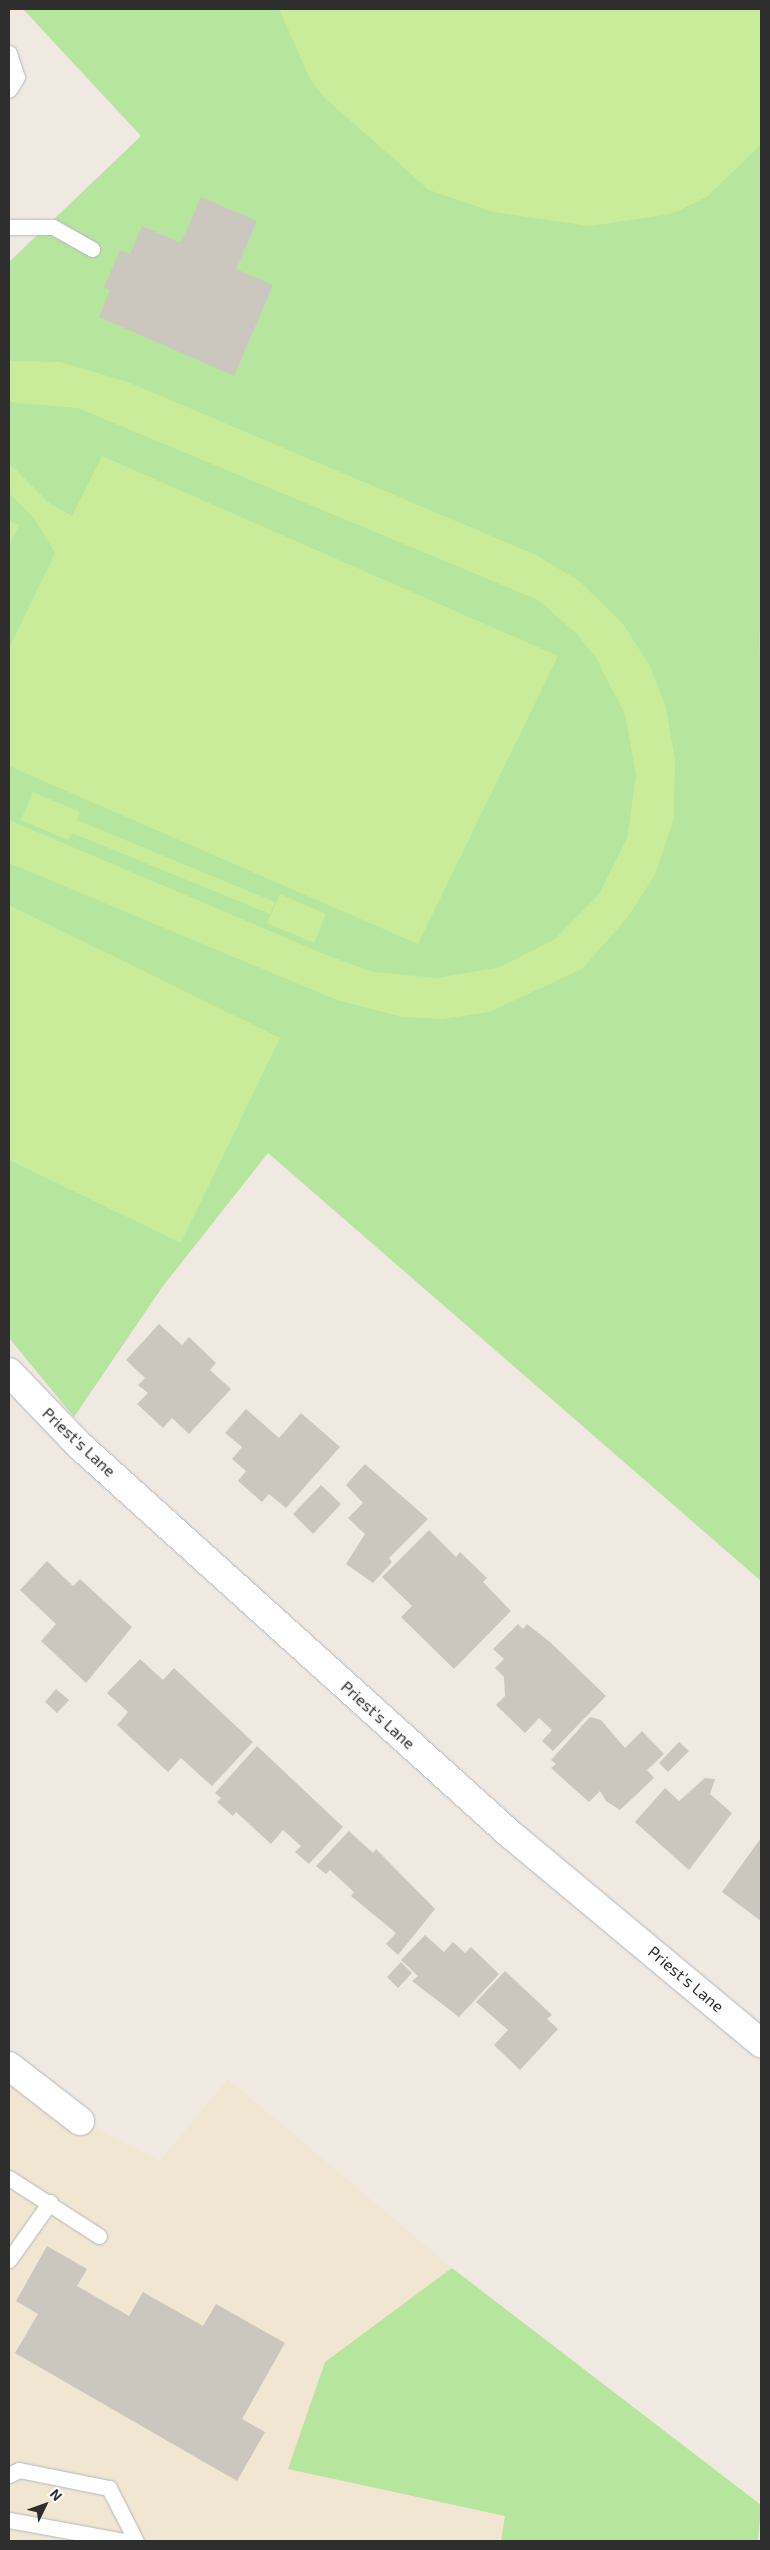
<!DOCTYPE html>
<html>
<head>
<meta charset="utf-8">
<style>
	body { margin:0 }
	#map { position:relative; width:770px; height:2550px; overflow:hidden; background:#efe9e1; font-family:"Exo 2",sans-serif }
	div>[style] { position:absolute }
	.education>* { inset:0; background:#f0e6d1 }
	.green>* { inset:0; background:#b6e59e }
	.pitch>* { inset:0; background:#c9ec9a }
	.building>* { inset:0; background:#cbc7bf }
	.roads { filter:drop-shadow(0 0 1px #b4b7c1) drop-shadow(0 0 1px #b4b7c1) }
	.service>* { height:15px; margin:-7.5px; padding:0 7.5px; transform-origin:7.5px; border-radius:7.5px; background:#fff }
	.minor>* { height:28px; margin:-14px; padding:0 14px; transform-origin:14px; border-radius:14px; background:#fff }
	span { translate:-50% -50%; white-space:nowrap; text-align:center; line-height:1.15; -webkit-text-stroke:4px #fff; paint-order:stroke }
	.street-label { font-size:16px; color:#2e2e2e }
	.frame { position:absolute; inset:0; border:10px solid #2e2e2e; pointer-events:none }
	.north { position:absolute; left:20px; top:2480px; width:50px; height:50px; -webkit-text-stroke:4px #fff; paint-order:stroke; rotate:48deg; font-size:14px; font-weight:700; line-height:20px; text-align:center; color:#2e2e2e }
	.north::after { content:''; display:block; margin:auto; width:18px; height:22px; background:#2e2e2e; clip-path:polygon(50% 0,100% 100%,50% 72%,0 100%) }
</style>
</head>
<body>
<div id="map">
	<div class="education">
		<i style="clip-path:polygon(9px 2066px,80px 2121px,160px 2161px,228px 2079px,452px 2268px,761px 2505px,758px 2541px,9px 2541px)"></i>
	</div>
	<div class="green">
		<i style="clip-path:polygon(23px 9px,761px 9px,761px 1581px,268px 1153px,163px 1286px,74px 1417px,9px 1338px,9px 262px,141px 136px)"></i>
		<i style="clip-path:polygon(452px 2268px,761px 2505px,758px 2541px,501px 2541px,505px 2516px,288px 2469px,325px 2362px)"></i>
	</div>
	<div class="pitch">
		<i style="clip-path:polygon(279px 9px,761px 9px,761px 144px,707px 197px,671px 214px,590px 226px,493px 212px,429px 190px,325px 98px,310px 79px)"></i>
		<i style="clip-path:polygon(9px 361px,60px 362px,128px 382px,536px 555px,579px 581px,623px 624px,649px 664px,666px 707px,675px 759px,674px 818px,655px 875px,627px 918px,582px 969px,489px 1012px,442px 1019px,402px 1017px,337px 1000px,9px 863px,9px 820px,324px 954px,373px 972px,437px 978px,500px 967px,555px 939px,599px 894px,627px 838px,636px 776px,625px 714px,596px 658px,576px 633px,538px 600px,78px 408px,9px 402px)"></i>
		<i style="clip-path:polygon(102px 456px,558px 656px,418px 944px,9px 766px,9px 648px,55px 553px,34px 518px,9px 493px,9px 463px,49px 503px,72px 516px)"></i>
		<i style="clip-path:polygon(9px 521px,19px 525px,9px 546px)"></i>
		<i style="clip-path:polygon(761px 621px,761px 688px,759px 634px)"></i>
		<i style="clip-path:polygon(33px 792px,80px 812px,77px 820px,275px 902px,270px 914px,72px 833px,68px 840px,21px 820px)"></i>
		<i style="clip-path:polygon(280px 894px,326px 914px,314px 943px,267px 923px)"></i>
		<i style="clip-path:polygon(9px 905px,280px 1038px,181px 1243px,9px 1160px)"></i>
	</div>
	<div class="building">
		<i style="clip-path:polygon(201px 197px,257px 221px,236px 269px,273px 285px,234px 376px,99px 317px,110px 290px,104px 287px,120px 250px,130px 254px,142px 226px,181px 243px)"></i>
		<i style="clip-path:polygon(159px 1324px,182px 1345px,189px 1337px,216px 1363px,210px 1370px,231px 1389px,189px 1434px,172px 1418px,163px 1428px,137px 1404px,148px 1393px,138px 1385px,145px 1378px,126px 1360px)"></i>
		<i style="clip-path:polygon(246px 1409px,279px 1438px,301px 1413px,340px 1447px,286px 1508px,269px 1494px,262px 1502px,238px 1481px,246px 1471px,232px 1459px,242px 1447px,225px 1433px)"></i>
		<i style="clip-path:polygon(365px 1464px,428px 1519px,389px 1558px,392px 1562px,373px 1583px,346px 1564px,365px 1534px,348px 1518px,363px 1503px,346px 1485px)"></i>
		<i style="clip-path:polygon(321px 1485px,341px 1504px,313px 1534px,293px 1514px)"></i>
		<i style="clip-path:polygon(429px 1530px,456px 1557px,460px 1552px,487px 1578px,483px 1582px,511px 1611px,454px 1669px,401px 1617px,412px 1606px,382px 1577px)"></i>
		<i style="clip-path:polygon(47px 1561px,73px 1586px,80px 1579px,132px 1627px,86px 1683px,41px 1641px,56px 1624px,20px 1590px)"></i>
		<i style="clip-path:polygon(518px 1624px,523px 1629px,527px 1624px,550px 1642px,606px 1696px,553px 1751px,542px 1741px,552px 1730px,539px 1718px,525px 1733px,496px 1705px,505px 1696px,504px 1677px,495px 1668px,504px 1659px,493px 1649px)"></i>
		<i style="clip-path:polygon(140px 1659px,163px 1680px,174px 1668px,253px 1742px,212px 1786px,181px 1758px,168px 1772px,117px 1725px,128px 1712px,107px 1693px)"></i>
		<i style="clip-path:polygon(56px 1689px,69px 1700px,57px 1713px,45px 1702px)"></i>
		<i style="clip-path:polygon(590px 1717px,601px 1720px,625px 1748px,642px 1731px,664px 1754px,647px 1770px,654px 1778px,620px 1810px,606px 1801px,600px 1791px,589px 1802px,551px 1768px,556px 1764px,551px 1760px)"></i>
		<i style="clip-path:polygon(679px 1742px,689px 1751px,668px 1772px,659px 1763px)"></i>
		<i style="clip-path:polygon(257px 1746px,343px 1827px,309px 1864px,295px 1852px,301px 1846px,283px 1830px,271px 1844px,236px 1812px,233px 1816px,217px 1802px,221px 1798px,215px 1793px)"></i>
		<i style="clip-path:polygon(705px 1778px,715px 1779px,710px 1794px,732px 1813px,689px 1870px,635px 1822px,665px 1788px,679px 1801px)"></i>
		<i style="clip-path:polygon(349px 1831px,373px 1853px,376px 1849px,435px 1909px,398px 1955px,386px 1944px,396px 1933px,351px 1896px,354px 1892px,330px 1870px,326px 1874px,316px 1866px)"></i>
		<i style="clip-path:polygon(761px 1838px,761px 1921px,722px 1892px)"></i>
		<i style="clip-path:polygon(425px 1935px,444px 1952px,453px 1942px,465px 1953px,471px 1947px,499px 1974px,459px 2017px,412px 1981px,418px 1976px,401px 1960px)"></i>
		<i style="clip-path:polygon(401px 1962px,412px 1973px,398px 1988px,387px 1977px)"></i>
		<i style="clip-path:polygon(505px 1971px,552px 2015px,547px 2019px,558px 2029px,520px 2070px,494px 2045px,508px 2030px,476px 2002px)"></i>
		<i style="clip-path:polygon(47px 2246px,87px 2269px,77px 2286px,129px 2316px,143px 2292px,203px 2326px,216px 2304px,285px 2343px,242px 2419px,265px 2432px,237px 2481px,15px 2353px,38px 2314px,16px 2301px)"></i>
	</div>
	<div class="roads">
		<div class="service">
			<i style="left:9px;top:53px;width:25px;rotate:72deg"></i>
			<i style="left:17px;top:77px;width:15px;rotate:122deg"></i>
			<i style="left:9px;top:227px;width:44px"></i>
			<i style="left:53px;top:227px;width:45px;rotate:29.4deg"></i>
			<i style="left:9px;top:2178px;width:107px;rotate:32.8deg"></i>
			<i style="left:9px;top:2260px;width:71px;rotate:-54.7deg"></i>
			<i style="left:9px;top:2475px;width:11px;rotate:-27deg"></i>
			<i style="left:19px;top:2470px;width:92px;rotate:11.3deg"></i>
			<i style="left:109px;top:2488px;width:59px;rotate:63deg"></i>
			<i style="left:9px;top:2520px;width:118px;rotate:10.3deg"></i>
		</div>
		<div class="minor">
			<i style="left:9px;top:1372px;width:101px;rotate:46.2deg"></i>
			<i style="left:79px;top:1445px;width:581px;rotate:42.07deg"></i>
			<i style="left:510px;top:1834px;width:327px;rotate:39.8deg"></i>
			<i style="left:9px;top:2066px;width:90px;rotate:37.8deg"></i>
		</div>
	</div>
	<div class="street-label">
		<span style="left:79px;top:1442px;rotate:43deg">Priest's Lane</span>
		<span style="left:378px;top:1715px;rotate:42deg">Priest's Lane</span>
		<span style="left:686px;top:1979px;rotate:40deg">Priest's Lane</span>
	</div>
	<div class="frame"></div>
	<div class="north">N</div>
</div>
</body>
</html>
